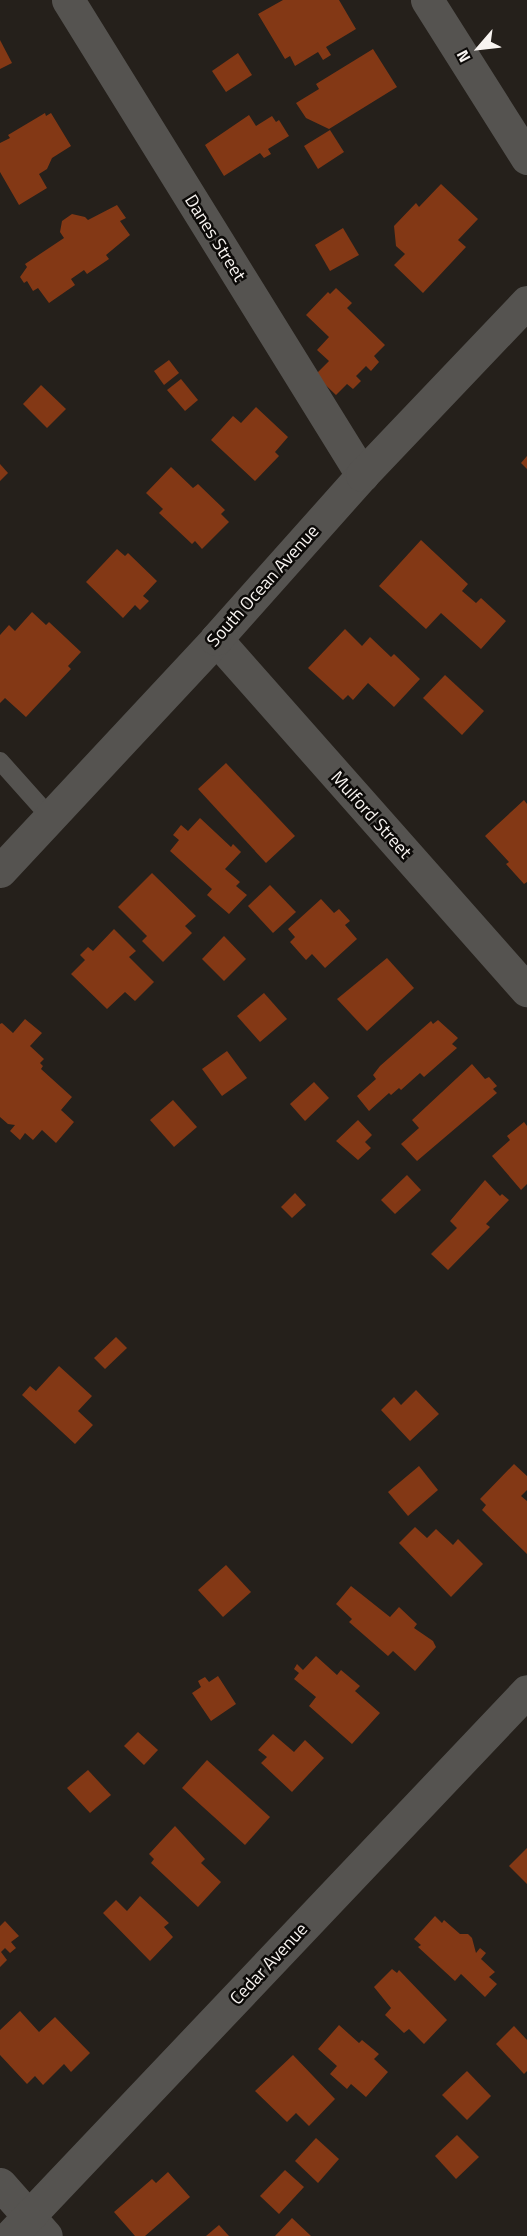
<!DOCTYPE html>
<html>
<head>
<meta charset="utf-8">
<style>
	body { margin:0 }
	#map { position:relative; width:527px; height:2236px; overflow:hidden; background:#25201b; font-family:"Titillium Web",sans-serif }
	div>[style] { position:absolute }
	.building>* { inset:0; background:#833815 }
	.service>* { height:18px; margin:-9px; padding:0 9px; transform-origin:9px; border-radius:9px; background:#555350 }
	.minor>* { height:33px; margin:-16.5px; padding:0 16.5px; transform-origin:16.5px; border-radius:16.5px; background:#555350 }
	.tertiary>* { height:33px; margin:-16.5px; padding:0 16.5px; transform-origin:16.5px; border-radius:16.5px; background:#555350 }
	span { translate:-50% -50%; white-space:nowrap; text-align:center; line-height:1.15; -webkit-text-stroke:5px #0c0a08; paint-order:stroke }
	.street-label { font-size:18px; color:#f8f4f1 }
	.north { position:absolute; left:449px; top:18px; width:60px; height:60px; -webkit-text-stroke:4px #0c0a08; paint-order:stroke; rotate:242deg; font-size:16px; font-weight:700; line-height:24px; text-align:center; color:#f8f4f1 }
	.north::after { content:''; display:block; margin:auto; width:21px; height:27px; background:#f8f4f1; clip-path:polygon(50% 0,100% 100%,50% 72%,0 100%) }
</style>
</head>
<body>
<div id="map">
	<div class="building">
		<i style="clip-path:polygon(283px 0,339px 0,356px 29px,326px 47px,331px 55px,323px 60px,318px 52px,295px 66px,290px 56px,285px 59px,258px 14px)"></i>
		<i style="clip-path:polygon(0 40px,12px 63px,0 69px)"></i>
		<i style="clip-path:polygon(373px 49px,397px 87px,329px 129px,306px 118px,296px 103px,319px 89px,316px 84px)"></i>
		<i style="clip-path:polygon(238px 53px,252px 75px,226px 92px,212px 71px)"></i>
		<i style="clip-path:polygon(45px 113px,46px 116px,51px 113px,71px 146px,52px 158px,47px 169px,39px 174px,47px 188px,19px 205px,0 172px,0 143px,10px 138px,8px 135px)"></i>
		<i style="clip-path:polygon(249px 115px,256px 126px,272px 116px,276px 122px,279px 120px,289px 136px,268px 149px,271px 154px,264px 158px,260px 153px,224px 176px,205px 145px)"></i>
		<i style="clip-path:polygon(330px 130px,344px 152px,318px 169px,304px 146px)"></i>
		<i style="clip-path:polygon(441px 184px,478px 219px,458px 240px,466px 247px,423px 293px,394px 265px,405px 254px,396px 246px,394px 226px,416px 203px,419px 207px)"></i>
		<i style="clip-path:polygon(117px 205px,126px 218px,120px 221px,130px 235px,106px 255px,109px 259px,87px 274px,84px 270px,71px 279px,75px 285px,49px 303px,38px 288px,33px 291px,27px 281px,24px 283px,20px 277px,27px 267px,25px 264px,64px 238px,60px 232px,62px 221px,72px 214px,85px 217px,88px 220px)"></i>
		<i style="clip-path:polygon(343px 228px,359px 255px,330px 271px,315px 245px)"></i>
		<i style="clip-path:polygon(336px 288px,352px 303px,347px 308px,385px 345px,374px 356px,379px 362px,371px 371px,366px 366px,356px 376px,361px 381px,353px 389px,347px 384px,336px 395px,315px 375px,329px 361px,317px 350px,329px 337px,306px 315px,328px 292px,330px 294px)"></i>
		<i style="clip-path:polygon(169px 360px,179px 373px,164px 385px,154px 371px)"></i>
		<i style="clip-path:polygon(181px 379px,198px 400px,185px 411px,167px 390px)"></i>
		<i style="clip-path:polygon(41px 385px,66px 409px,47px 428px,23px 404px)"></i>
		<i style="clip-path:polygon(256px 407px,288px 437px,275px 452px,279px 456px,255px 481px,211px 440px,233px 416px,241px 423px)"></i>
		<i style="clip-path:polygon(527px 456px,527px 469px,521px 463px)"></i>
		<i style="clip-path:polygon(0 464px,8px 473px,0 481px)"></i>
		<i style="clip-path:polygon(171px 467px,193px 488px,198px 484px,225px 510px,221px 514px,229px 522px,202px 549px,195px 541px,192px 544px,159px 513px,163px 509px,146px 493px)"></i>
		<i style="clip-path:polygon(421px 540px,468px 584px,462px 591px,476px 603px,481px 598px,506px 621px,481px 649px,441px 613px,426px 629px,379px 586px)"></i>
		<i style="clip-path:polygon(117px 549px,125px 556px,128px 553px,157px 581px,143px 596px,149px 601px,140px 610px,135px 605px,123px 618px,86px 582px)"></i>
		<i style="clip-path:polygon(32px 612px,46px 625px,49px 622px,81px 652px,68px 666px,71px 669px,26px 717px,5px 698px,0 703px,0 635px,9px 625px,15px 631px)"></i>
		<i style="clip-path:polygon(345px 629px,362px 646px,370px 637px,391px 657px,394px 654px,420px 679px,394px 707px,368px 683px,353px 700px,348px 695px,343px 700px,308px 668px)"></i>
		<i style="clip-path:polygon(445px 675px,484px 711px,462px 735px,423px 698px)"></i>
		<i style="clip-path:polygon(226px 763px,295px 836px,266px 863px,198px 789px)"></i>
		<i style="clip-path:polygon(524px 800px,527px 804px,527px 882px,524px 884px,506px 864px,509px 862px,485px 836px)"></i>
		<i style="clip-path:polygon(200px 818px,231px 847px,233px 844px,241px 852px,225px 869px,240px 882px,236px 886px,247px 895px,229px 914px,207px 895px,212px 889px,170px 851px,179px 840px,173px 835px,181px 825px,188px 831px)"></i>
		<i style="clip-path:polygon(152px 873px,196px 916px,185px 926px,192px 933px,163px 962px,142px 941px,147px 936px,118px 907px)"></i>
		<i style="clip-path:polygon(270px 885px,296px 912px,273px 933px,248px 906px)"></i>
		<i style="clip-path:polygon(321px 899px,334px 913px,339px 909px,350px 921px,345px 925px,357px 939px,325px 968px,312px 954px,306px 960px,290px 942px,295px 937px,288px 929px)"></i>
		<i style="clip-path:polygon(114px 929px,136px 951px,129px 957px,154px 982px,135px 1001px,125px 992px,107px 1009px,71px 974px,85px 960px,80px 955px,88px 947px,93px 951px)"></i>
		<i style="clip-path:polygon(224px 936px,246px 959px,224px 981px,202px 959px)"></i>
		<i style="clip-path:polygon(387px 958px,414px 988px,367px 1031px,337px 999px)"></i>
		<i style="clip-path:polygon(264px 993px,287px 1019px,260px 1042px,237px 1016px)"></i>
		<i style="clip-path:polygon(25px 1019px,42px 1033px,30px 1046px,44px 1059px,40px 1063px,43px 1066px,41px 1069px,72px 1097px,61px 1110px,74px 1122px,56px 1143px,42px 1130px,33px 1140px,25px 1133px,20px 1140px,10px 1131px,15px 1125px,8px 1124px,0 1117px,0 1024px,2px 1023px,13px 1033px)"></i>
		<i style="clip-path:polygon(438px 1020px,458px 1038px,452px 1044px,457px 1048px,424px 1077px,420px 1073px,401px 1090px,399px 1088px,391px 1095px,389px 1093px,369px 1111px,357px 1096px,376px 1079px,373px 1075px,380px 1066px,431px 1021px,433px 1024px)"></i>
		<i style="clip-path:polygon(227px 1051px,247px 1078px,222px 1096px,202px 1069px)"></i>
		<i style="clip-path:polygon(472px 1064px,485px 1079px,489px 1077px,497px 1086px,493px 1089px,497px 1093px,417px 1161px,401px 1144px,419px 1128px,412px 1120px)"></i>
		<i style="clip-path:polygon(314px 1082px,329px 1098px,305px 1121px,290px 1104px)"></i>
		<i style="clip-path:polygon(173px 1100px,197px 1127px,174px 1147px,150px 1120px)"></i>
		<i style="clip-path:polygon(358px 1120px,372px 1135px,365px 1142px,371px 1148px,358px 1160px,336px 1141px)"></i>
		<i style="clip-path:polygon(524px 1122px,527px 1126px,527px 1184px,521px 1190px,492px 1156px,510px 1140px,507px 1136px)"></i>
		<i style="clip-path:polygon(407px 1175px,421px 1190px,395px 1214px,381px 1200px)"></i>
		<i style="clip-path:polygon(485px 1180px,500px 1196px,502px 1194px,509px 1200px,486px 1224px,490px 1227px,448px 1270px,431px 1254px,457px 1228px,450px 1221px)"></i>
		<i style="clip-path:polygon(295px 1193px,306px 1205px,292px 1218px,281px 1207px)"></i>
		<i style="clip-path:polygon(116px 1337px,127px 1348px,105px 1369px,94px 1358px)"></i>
		<i style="clip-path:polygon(59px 1366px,92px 1396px,78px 1411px,93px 1425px,75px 1444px,22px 1395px,30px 1386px,36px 1391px)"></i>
		<i style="clip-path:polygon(416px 1390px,439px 1414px,410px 1441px,381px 1410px,394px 1397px,401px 1405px)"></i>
		<i style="clip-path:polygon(514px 1464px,527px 1476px,527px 1490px,521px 1496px,527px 1501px,527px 1554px,482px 1510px,486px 1505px,480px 1499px)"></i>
		<i style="clip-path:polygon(419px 1466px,438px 1490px,408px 1516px,388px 1492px)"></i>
		<i style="clip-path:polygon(415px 1527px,427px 1538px,436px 1529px,453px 1545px,458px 1539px,483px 1564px,451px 1597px,399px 1543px)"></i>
		<i style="clip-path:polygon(226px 1565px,251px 1592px,223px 1617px,198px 1590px)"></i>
		<i style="clip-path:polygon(351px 1586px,390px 1617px,399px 1607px,417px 1624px,414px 1628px,433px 1641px,436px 1647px,415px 1671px,393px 1651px,388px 1656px,349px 1622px,352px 1619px,336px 1604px)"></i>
		<i style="clip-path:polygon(316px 1656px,337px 1675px,341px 1670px,360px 1686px,355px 1691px,380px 1713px,352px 1744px,309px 1706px,316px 1697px,294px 1679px,299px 1673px,294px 1669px,297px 1664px,303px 1670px)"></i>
		<i style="clip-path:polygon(218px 1676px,236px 1704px,211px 1721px,192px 1693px,201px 1687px,198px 1681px,205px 1677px,209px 1682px)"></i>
		<i style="clip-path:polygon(138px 1732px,158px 1750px,144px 1765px,124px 1746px)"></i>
		<i style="clip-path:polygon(273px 1734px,294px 1752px,305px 1740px,324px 1758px,292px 1792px,261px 1763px,267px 1757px,258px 1750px)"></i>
		<i style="clip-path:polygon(207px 1760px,270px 1817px,245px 1845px,182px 1788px)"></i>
		<i style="clip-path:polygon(88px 1770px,111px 1795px,90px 1813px,67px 1788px)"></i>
		<i style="clip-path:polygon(175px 1826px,205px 1859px,201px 1863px,221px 1882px,198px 1907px,151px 1863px,154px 1859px,149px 1854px)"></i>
		<i style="clip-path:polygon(527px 1848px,527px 1884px,509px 1866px)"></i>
		<i style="clip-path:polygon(140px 1896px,169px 1923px,164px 1927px,173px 1937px,150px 1961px,103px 1913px,116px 1900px,127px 1911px)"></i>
		<i style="clip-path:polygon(435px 1916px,442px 1923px,444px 1920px,460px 1934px,468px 1934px,472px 1938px,476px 1953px,480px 1948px,486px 1953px,481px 1959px,495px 1972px,489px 1977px,497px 1984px,485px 1997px,461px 1974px,455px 1981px,418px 1947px,421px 1945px,414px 1939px)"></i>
		<i style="clip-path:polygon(5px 1921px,19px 1936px,11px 1942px,16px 1948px,10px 1953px,5px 1948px,1px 1952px,7px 1960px,0 1967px,0 1926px)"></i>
		<i style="clip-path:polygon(392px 1969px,397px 1973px,399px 1970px,447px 2020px,424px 2044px,409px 2029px,404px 2033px,385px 2015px,391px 2008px,374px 1987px)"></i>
		<i style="clip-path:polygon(20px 2011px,39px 2032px,55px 2017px,90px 2053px,71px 2072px,64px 2064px,43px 2085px,35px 2076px,27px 2084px,0 2055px,0 2030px)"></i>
		<i style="clip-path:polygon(339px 2025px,359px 2043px,362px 2040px,379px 2054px,374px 2059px,388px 2072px,366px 2097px,351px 2084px,347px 2089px,330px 2074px,337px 2066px,318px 2049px)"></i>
		<i style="clip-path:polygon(514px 2026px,527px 2040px,527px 2071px,524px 2074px,496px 2044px)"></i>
		<i style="clip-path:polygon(293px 2055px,335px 2099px,309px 2126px,296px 2113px,287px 2122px,255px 2091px)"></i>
		<i style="clip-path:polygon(467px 2071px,491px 2096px,467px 2120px,442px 2095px)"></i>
		<i style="clip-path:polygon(457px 2135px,479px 2157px,456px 2179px,435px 2156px)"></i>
		<i style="clip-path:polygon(316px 2138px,339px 2159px,318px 2183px,295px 2161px)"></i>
		<i style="clip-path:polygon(285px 2170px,304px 2187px,279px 2214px,260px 2196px)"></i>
		<i style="clip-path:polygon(168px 2172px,190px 2197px,145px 2236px,135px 2236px,114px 2212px,152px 2179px,156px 2183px)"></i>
		<i style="clip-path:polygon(292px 2218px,311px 2236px,275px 2236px)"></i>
		<i style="clip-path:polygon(219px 2225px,229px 2236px,206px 2236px)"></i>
	</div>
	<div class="service">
		<i style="left:0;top:761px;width:75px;rotate:48.2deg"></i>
	</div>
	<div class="minor">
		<i style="left:68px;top:0;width:559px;rotate:58.24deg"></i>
		<i style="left:427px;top:0;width:187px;rotate:57.7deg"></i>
		<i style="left:216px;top:639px;width:469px;rotate:48.5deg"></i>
		<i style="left:0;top:2184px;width:69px;rotate:48.5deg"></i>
	</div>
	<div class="tertiary">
		<i style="left:0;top:871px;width:317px;rotate:-47deg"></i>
		<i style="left:216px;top:639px;width:220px;rotate:-48.3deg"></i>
		<i style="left:362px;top:475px;width:239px;rotate:-46.4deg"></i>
		<i style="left:10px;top:2236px;width:751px;rotate:-46.51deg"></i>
	</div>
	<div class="street-label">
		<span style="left:215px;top:238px;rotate:58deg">Danes Street</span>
		<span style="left:263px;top:586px;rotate:-48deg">South Ocean Avenue</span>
		<span style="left:371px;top:815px;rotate:48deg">Mulford Street</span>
		<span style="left:269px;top:1964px;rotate:-47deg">Cedar Avenue</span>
	</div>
	<div class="north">N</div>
</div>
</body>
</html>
